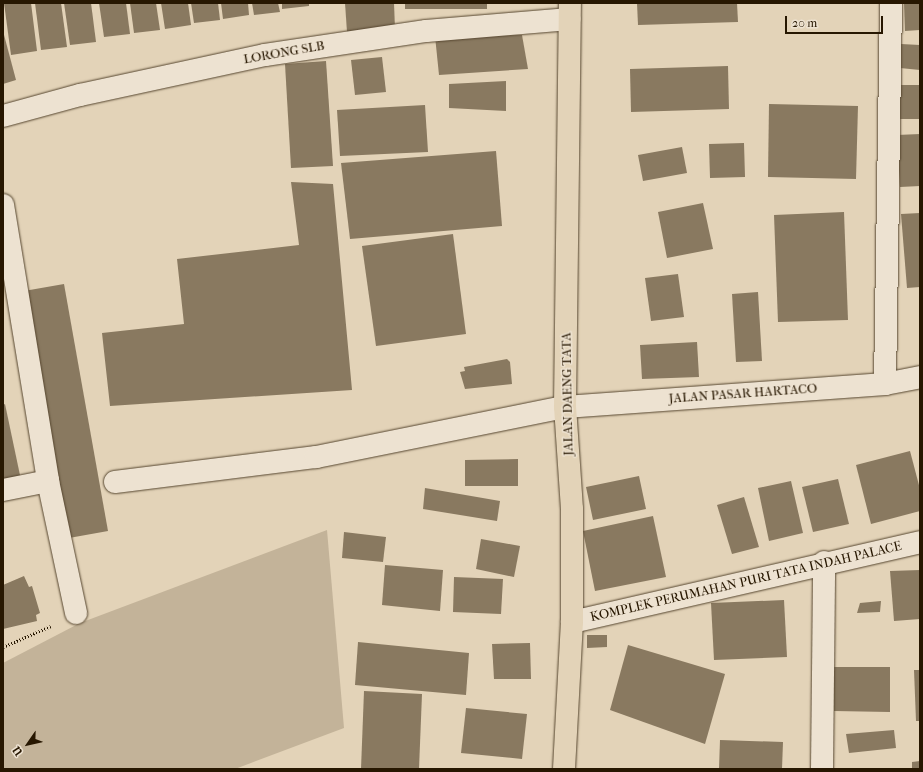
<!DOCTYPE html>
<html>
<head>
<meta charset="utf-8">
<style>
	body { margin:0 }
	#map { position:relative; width:923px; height:772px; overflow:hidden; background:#e3d3b8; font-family:"IM FELL French Canon",serif }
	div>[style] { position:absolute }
	.green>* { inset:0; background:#c3b399 }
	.building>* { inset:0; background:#897960 }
	.path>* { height:2.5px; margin-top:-1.25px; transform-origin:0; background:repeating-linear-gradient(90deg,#271701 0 1px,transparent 0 3px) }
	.roads { filter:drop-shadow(0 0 1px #56462f) drop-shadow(0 0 1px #56462f) }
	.minor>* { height:22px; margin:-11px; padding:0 11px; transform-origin:11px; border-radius:11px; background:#ede2d1 }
	.major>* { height:22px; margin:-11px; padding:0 11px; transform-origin:11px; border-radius:11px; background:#e3d3b8 }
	span { translate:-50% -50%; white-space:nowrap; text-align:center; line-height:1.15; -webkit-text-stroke:3px #ede2d1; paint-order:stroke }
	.street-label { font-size:13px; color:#271701 }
	.frame { position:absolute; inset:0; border:4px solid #271701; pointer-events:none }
	.north { position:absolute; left:8px; top:724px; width:40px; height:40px; -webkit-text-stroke:3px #ede2d1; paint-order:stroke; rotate:236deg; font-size:11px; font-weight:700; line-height:16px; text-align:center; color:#271701 }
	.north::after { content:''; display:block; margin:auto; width:14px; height:18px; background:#271701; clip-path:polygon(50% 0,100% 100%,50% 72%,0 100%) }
	.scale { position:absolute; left:785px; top:16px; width:98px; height:18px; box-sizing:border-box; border:2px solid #271701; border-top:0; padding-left:5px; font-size:12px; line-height:14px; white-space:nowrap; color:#271701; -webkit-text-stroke:3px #ede2d1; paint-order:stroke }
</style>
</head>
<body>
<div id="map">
	<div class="green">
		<i style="clip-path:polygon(327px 530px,344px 728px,235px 769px,3px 769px,3px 663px,80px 623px)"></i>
	</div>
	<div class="building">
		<i style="clip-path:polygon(4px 3px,31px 3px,37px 51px,11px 55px)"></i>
		<i style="clip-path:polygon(35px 3px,61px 3px,67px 47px,41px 50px)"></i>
		<i style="clip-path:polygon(64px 3px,91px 3px,96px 42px,70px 45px)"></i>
		<i style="clip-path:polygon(99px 3px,126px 3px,130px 34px,104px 37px)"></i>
		<i style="clip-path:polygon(130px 3px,156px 3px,160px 30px,134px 33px)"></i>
		<i style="clip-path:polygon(161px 3px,188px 3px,191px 25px,165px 29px)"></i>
		<i style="clip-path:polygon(191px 3px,218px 3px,220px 20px,194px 23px)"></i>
		<i style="clip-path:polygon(221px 3px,248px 3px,249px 15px,223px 19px)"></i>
		<i style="clip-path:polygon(252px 3px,278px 3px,280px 12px,254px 15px)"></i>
		<i style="clip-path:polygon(282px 3px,309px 3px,309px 6px,282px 9px)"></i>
		<i style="clip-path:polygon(345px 3px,394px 3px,395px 29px,347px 32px)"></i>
		<i style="clip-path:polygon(405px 3px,487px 3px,487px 9px,405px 9px)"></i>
		<i style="clip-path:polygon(637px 3px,737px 3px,738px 22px,638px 25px)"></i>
		<i style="clip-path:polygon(904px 3px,920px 3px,920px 30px,905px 31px)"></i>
		<i style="clip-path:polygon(3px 31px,16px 80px,3px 84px)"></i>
		<i style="clip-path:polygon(522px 35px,528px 69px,439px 75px,435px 36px)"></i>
		<i style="clip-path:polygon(901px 44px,920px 45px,920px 70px,900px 68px)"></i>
		<i style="clip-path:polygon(382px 57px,386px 92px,355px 95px,351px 60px)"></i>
		<i style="clip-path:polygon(326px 61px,333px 166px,291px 168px,285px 64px)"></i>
		<i style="clip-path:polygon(728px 66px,729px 109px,631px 112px,630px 69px)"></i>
		<i style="clip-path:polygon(506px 81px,506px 111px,449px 108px,449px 84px)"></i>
		<i style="clip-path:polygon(895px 85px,920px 85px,920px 119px,895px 119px)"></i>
		<i style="clip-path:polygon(769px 104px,858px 106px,856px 179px,768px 177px)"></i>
		<i style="clip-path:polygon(425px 105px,428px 152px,340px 156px,337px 110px)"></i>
		<i style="clip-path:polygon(920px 134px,920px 186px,900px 187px,897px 135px)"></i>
		<i style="clip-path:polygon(744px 143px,745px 177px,710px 178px,709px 144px)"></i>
		<i style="clip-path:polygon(682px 147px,687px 173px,643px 181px,638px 155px)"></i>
		<i style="clip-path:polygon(496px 151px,502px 226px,350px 239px,341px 163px)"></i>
		<i style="clip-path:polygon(291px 182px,333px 184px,352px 390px,110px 406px,102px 333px,184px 324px,177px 259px,299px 245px)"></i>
		<i style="clip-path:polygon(703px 203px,713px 249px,667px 258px,658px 212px)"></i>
		<i style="clip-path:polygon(844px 212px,848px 320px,778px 322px,774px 215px)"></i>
		<i style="clip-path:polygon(920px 213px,920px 287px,907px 288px,901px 214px)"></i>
		<i style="clip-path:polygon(453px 234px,466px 334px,376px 346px,362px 246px)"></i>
		<i style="clip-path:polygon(678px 274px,684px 317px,651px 321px,645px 278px)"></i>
		<i style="clip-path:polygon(64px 284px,108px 531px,69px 538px,24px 291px)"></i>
		<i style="clip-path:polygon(758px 292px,762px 361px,736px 362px,732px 294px)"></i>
		<i style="clip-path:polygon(697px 342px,699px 377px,642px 379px,640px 345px)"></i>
		<i style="clip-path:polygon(507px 359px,510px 362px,512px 384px,465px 389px,460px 372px,465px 371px,464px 367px)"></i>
		<i style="clip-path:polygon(5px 404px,21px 480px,3px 483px,3px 405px)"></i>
		<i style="clip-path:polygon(910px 451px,920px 489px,920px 511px,871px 524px,856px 465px)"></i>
		<i style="clip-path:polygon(518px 459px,518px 486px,465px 486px,465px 460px)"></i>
		<i style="clip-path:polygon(639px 476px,646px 509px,593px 520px,586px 487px)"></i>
		<i style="clip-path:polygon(838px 479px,849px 524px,813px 532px,802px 487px)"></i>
		<i style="clip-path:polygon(791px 481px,803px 533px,769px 541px,758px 488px)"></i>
		<i style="clip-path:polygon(425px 488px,500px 501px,497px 521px,423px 509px)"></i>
		<i style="clip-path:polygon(744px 497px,759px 547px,732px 554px,717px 505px)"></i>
		<i style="clip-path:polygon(653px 516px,666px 577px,595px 591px,583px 531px)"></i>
		<i style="clip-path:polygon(344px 532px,386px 537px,383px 562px,342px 558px)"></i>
		<i style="clip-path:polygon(481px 539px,520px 546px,514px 577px,476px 569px)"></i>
		<i style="clip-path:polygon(385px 565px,443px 570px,440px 611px,382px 605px)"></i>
		<i style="clip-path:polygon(920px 570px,920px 619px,894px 621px,890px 571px)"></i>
		<i style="clip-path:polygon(24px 576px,29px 587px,32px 586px,40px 613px,36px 615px,37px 621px,3px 629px,3px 585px)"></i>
		<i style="clip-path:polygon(454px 577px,503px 579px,501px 614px,453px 612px)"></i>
		<i style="clip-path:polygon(784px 600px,787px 657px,714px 660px,711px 603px)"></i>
		<i style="clip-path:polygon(881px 601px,880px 612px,857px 613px,860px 603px)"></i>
		<i style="clip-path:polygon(587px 635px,607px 635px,607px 647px,587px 648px)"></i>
		<i style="clip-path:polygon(358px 642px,469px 653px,466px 695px,355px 685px)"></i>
		<i style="clip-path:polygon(530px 643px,531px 679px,494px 679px,492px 644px)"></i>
		<i style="clip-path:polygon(628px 645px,725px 674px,705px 744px,610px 710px)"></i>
		<i style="clip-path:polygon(834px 667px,890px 667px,890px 712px,834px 711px)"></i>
		<i style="clip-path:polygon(914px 670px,920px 670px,920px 721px,916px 721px)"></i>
		<i style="clip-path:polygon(364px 691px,422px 694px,419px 769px,361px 769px)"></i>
		<i style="clip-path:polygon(466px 708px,527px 714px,522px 759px,461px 753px)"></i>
		<i style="clip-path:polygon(894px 730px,896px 748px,849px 753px,846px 734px)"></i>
		<i style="clip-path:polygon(720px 740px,783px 742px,782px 769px,719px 769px)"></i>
		<i style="clip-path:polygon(920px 761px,920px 769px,912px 769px,912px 762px)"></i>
	</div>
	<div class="path">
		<i style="left:3px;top:647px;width:52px;rotate:-23.6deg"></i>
	</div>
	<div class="roads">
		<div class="minor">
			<i style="left:3px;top:116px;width:80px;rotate:-15.3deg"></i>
			<i style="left:80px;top:95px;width:189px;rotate:-12.2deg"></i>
			<i style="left:265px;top:55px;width:163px;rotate:-8.5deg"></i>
			<i style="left:426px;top:31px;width:144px;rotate:-4.8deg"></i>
			<i style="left:3px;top:205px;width:280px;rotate:80.7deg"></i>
			<i style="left:48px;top:481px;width:135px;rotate:78deg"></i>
			<i style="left:885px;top:384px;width:381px;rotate:-89.1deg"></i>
			<i style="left:115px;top:482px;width:203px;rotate:-7.1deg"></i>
			<i style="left:316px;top:457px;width:254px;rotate:-11.4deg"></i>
			<i style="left:565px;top:407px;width:321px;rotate:-4.1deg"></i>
			<i style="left:885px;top:384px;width:36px;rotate:-11deg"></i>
			<i style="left:3px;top:490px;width:46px;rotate:-11.3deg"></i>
			<i style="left:572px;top:622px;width:357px;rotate:-12.9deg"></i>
			<i style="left:822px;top:769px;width:207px;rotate:-89.4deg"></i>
		</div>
		<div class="major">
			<i style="left:564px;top:769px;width:147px;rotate:-86.9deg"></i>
			<i style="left:572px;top:622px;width:113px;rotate:-90deg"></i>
			<i style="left:572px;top:509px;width:102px;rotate:-93.9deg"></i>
			<i style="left:565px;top:407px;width:404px;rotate:-89.3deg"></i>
		</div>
	</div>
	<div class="street-label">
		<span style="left:284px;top:53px;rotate:-10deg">LORONG SLB</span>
		<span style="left:568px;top:394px;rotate:-91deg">JALAN DAENG TATA</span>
		<span style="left:743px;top:394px;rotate:-4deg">JALAN PASAR HARTACO</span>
		<span style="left:746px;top:582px;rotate:-13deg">KOMPLEK PERUMAHAN PURI TATA INDAH PALACE</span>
	</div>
	<div class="frame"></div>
	<div class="north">U</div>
	<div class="scale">20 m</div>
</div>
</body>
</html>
